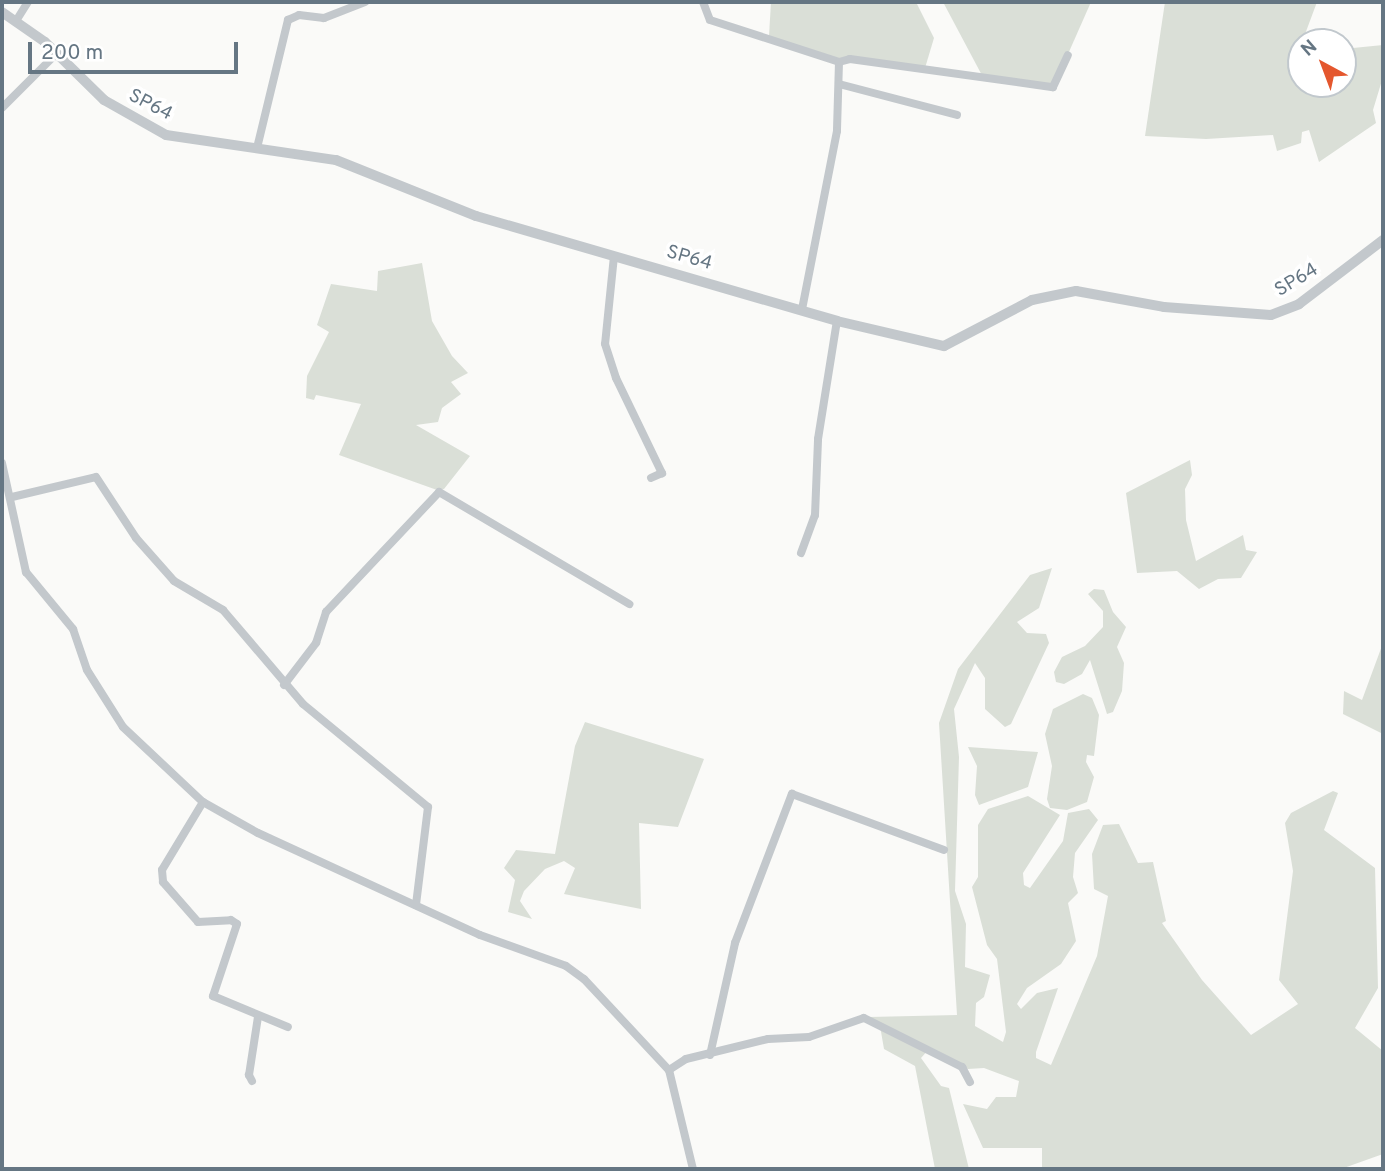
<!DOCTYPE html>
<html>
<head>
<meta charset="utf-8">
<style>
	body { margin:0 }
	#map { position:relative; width:1385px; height:1171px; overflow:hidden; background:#fafaf8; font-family:Overpass,sans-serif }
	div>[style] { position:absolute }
	.green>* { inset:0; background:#dadfd7 }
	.minor>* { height:8px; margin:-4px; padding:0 4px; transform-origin:4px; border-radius:4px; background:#c3c8cc }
	.tertiary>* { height:10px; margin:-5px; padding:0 5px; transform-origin:5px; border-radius:5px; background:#c3c8cc }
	span { translate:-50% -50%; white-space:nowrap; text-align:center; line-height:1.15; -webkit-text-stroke:7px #fff; paint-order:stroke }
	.street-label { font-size:19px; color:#657683 }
	.frame { position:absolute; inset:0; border:4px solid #657683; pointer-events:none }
	.north { position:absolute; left:1287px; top:28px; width:70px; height:70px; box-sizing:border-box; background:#fff; border:2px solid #c1c8cd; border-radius:50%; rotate:319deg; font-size:19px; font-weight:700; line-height:28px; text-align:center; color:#657683 }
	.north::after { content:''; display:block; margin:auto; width:24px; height:32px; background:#e4572e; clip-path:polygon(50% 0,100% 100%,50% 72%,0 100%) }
	.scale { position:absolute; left:28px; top:42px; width:210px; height:32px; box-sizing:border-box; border:4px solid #657683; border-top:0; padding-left:9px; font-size:21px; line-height:24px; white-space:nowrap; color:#657683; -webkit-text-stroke:5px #fff; paint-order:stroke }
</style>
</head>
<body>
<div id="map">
	<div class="green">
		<i style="clip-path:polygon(771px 2px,916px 2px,934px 38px,925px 68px,838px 60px,769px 36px)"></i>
		<i style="clip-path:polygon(943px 2px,1091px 2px,1057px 79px,1048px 87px,985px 81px)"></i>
		<i style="clip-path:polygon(1165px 2px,1317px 2px,1298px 53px,1301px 84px,1343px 84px,1343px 49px,1383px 45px,1383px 77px,1373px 110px,1376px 123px,1319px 162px,1309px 130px,1302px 132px,1301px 143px,1277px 151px,1273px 135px,1206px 139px,1145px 136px)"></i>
		<i style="clip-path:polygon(422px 263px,432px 321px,452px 356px,468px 373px,451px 382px,461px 394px,442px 408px,438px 422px,416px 425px,470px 456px,444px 489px,437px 490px,339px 455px,361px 404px,316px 395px,314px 400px,306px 398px,307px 376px,329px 332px,317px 325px,331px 284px,377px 291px,378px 271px)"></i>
		<i style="clip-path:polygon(1190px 460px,1192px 475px,1185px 489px,1186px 520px,1196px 561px,1243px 535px,1246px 550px,1257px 552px,1241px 578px,1218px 579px,1199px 589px,1177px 571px,1137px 573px,1126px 493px)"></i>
		<i style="clip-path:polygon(1052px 568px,1039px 608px,1017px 622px,1027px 633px,1046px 634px,1049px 643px,1011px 724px,1005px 727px,985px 709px,985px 678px,975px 663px,954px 709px,959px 757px,955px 891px,966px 924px,965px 967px,990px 975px,984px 997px,976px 1003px,975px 1026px,1003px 1042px,1006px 1032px,997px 959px,987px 945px,972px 887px,978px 877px,978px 825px,988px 809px,1028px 796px,1060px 815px,1023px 873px,1024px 885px,1030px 888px,1063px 841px,1068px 813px,1089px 809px,1098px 820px,1075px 853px,1073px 877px,1078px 893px,1068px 903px,1076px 941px,1061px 964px,1027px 988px,1017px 1004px,1021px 1009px,1037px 993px,1058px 988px,1036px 1052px,1036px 1058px,1051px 1065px,1097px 956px,1108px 896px,1094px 889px,1092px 854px,1103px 825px,1119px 824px,1138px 863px,1153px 862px,1166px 921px,1162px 923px,1202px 980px,1251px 1035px,1298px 1004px,1279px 980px,1293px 871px,1285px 823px,1291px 813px,1333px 791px,1338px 793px,1324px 830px,1375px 868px,1378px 988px,1355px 1028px,1383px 1051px,1383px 1154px,1341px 1169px,1042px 1169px,1042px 1148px,983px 1148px,963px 1104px,987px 1109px,996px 1097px,1016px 1097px,1019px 1081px,984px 1068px,968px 1069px,929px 1049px,921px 1058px,941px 1086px,949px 1088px,969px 1169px,935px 1169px,915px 1066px,884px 1049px,880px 1026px,869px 1017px,957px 1015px,939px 723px,958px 669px,1030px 575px)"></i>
		<i style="clip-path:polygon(1094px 589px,1104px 590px,1113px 612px,1126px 627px,1117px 647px,1124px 663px,1122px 691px,1113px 712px,1107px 714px,1090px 660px,1082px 674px,1064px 684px,1056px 682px,1054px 672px,1062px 657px,1085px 646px,1103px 627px,1103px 611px,1088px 594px)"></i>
		<i style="clip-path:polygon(1383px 643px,1383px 734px,1343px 714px,1344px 691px,1362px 700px)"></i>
		<i style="clip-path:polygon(1083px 694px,1092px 698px,1099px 715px,1094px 756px,1087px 755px,1086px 762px,1094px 777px,1087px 802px,1067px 810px,1050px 808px,1047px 799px,1052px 766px,1045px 734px,1053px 709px)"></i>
		<i style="clip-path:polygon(585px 722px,704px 759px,678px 827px,639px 823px,641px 909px,564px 894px,575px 868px,564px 861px,545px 869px,524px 891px,520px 901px,532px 919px,508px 912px,515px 880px,504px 868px,516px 850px,555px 854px,575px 746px)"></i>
		<i style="clip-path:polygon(968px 747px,1038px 752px,1028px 787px,979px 805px,975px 795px,977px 766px)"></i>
	</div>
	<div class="minor">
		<i style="left:703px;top:2px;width:19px;rotate:69deg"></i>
		<i style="left:710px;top:20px;width:136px;rotate:18deg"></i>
		<i style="left:839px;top:62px;width:69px;rotate:91.7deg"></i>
		<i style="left:837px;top:131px;width:181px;rotate:101.1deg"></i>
		<i style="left:16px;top:21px;width:22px;rotate:-58deg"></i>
		<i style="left:839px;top:62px;width:11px;rotate:-15deg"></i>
		<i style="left:850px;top:59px;width:205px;rotate:7.9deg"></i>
		<i style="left:1053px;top:87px;width:35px;rotate:-65deg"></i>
		<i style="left:839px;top:84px;width:122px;rotate:14.7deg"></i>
		<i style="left:2px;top:108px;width:76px;rotate:-45deg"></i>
		<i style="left:257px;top:148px;width:132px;rotate:-76.4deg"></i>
		<i style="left:288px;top:20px;width:12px;rotate:-24deg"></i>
		<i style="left:299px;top:15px;width:25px;rotate:7deg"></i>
		<i style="left:324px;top:18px;width:44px;rotate:-21.3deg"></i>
		<i style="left:614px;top:256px;width:88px;rotate:95.8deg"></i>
		<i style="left:605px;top:344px;width:36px;rotate:72deg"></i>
		<i style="left:616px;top:378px;width:106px;rotate:64.2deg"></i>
		<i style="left:662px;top:473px;width:12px;rotate:156deg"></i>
		<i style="left:2px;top:463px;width:112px;rotate:77.6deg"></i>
		<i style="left:26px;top:572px;width:74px;rotate:50.5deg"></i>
		<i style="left:73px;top:629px;width:43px;rotate:71.1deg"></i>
		<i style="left:87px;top:670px;width:67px;rotate:57.7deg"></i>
		<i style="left:123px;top:727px;width:110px;rotate:43.2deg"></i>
		<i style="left:203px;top:802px;width:63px;rotate:29.4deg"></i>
		<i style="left:258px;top:833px;width:244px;rotate:24.7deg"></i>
		<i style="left:480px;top:935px;width:91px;rotate:19.8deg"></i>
		<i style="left:566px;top:966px;width:22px;rotate:36deg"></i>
		<i style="left:584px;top:979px;width:125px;rotate:47deg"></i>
		<i style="left:669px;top:1070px;width:102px;rotate:76.4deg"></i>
		<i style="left:12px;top:497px;width:86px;rotate:-13.4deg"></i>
		<i style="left:96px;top:477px;width:73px;rotate:56.7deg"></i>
		<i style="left:136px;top:538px;width:57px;rotate:48.5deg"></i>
		<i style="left:174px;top:581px;width:57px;rotate:30.6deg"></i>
		<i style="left:223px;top:610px;width:123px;rotate:49.6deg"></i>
		<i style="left:303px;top:704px;width:162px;rotate:39.5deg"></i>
		<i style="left:428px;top:807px;width:99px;rotate:97deg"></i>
		<i style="left:801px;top:553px;width:40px;rotate:-69.8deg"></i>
		<i style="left:815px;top:515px;width:76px;rotate:-87.7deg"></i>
		<i style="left:818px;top:439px;width:120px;rotate:-80.9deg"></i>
		<i style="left:284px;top:685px;width:53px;rotate:-52.7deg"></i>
		<i style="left:316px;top:643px;width:33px;rotate:-72deg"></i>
		<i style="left:326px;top:612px;width:165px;rotate:-46.7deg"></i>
		<i style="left:439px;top:492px;width:221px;rotate:30.5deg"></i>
		<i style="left:203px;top:802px;width:79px;rotate:121.1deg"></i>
		<i style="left:162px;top:870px;width:12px;rotate:85deg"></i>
		<i style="left:163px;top:882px;width:53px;rotate:48.8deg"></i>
		<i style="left:198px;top:922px;width:33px;rotate:-3deg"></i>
		<i style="left:231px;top:920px;width:7px;rotate:34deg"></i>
		<i style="left:237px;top:924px;width:76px;rotate:108.4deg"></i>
		<i style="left:213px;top:996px;width:81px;rotate:22.5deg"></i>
		<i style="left:710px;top:1055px;width:115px;rotate:-77.4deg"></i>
		<i style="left:735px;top:943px;width:160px;rotate:-69.1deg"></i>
		<i style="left:792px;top:794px;width:162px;rotate:20.2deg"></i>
		<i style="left:669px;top:1070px;width:20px;rotate:-33deg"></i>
		<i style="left:686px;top:1059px;width:84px;rotate:-13.7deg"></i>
		<i style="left:768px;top:1039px;width:41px;rotate:-2.8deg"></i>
		<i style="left:809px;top:1037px;width:58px;rotate:-19.1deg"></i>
		<i style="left:864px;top:1018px;width:110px;rotate:26.6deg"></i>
		<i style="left:962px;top:1067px;width:17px;rotate:62deg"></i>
		<i style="left:252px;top:1081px;width:7px;rotate:-117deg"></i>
		<i style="left:249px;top:1075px;width:59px;rotate:-81.2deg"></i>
	</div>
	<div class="tertiary">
		<i style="left:2px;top:12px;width:52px;rotate:34.9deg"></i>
		<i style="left:45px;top:42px;width:83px;rotate:44.5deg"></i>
		<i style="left:104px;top:100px;width:71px;rotate:29.4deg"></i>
		<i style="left:166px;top:135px;width:172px;rotate:8.4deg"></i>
		<i style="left:336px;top:160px;width:151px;rotate:21.8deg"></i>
		<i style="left:476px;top:216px;width:376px;rotate:16.2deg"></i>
		<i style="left:837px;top:321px;width:110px;rotate:13.2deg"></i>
		<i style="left:944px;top:346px;width:99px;rotate:-27.6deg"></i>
		<i style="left:1032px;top:300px;width:45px;rotate:-11.6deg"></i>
		<i style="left:1076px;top:291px;width:89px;rotate:10.3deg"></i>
		<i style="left:1164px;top:307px;width:107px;rotate:4.3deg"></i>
		<i style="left:1271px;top:315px;width:30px;rotate:-21deg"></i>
		<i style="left:1299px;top:304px;width:106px;rotate:-37.3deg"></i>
	</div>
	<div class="street-label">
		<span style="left:150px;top:106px;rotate:27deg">SP64</span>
		<span style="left:689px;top:259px;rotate:16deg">SP64</span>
		<span style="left:1297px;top:281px;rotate:-31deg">SP64</span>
	</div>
	<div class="frame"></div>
	<div class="north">N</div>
	<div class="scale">200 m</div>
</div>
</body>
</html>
